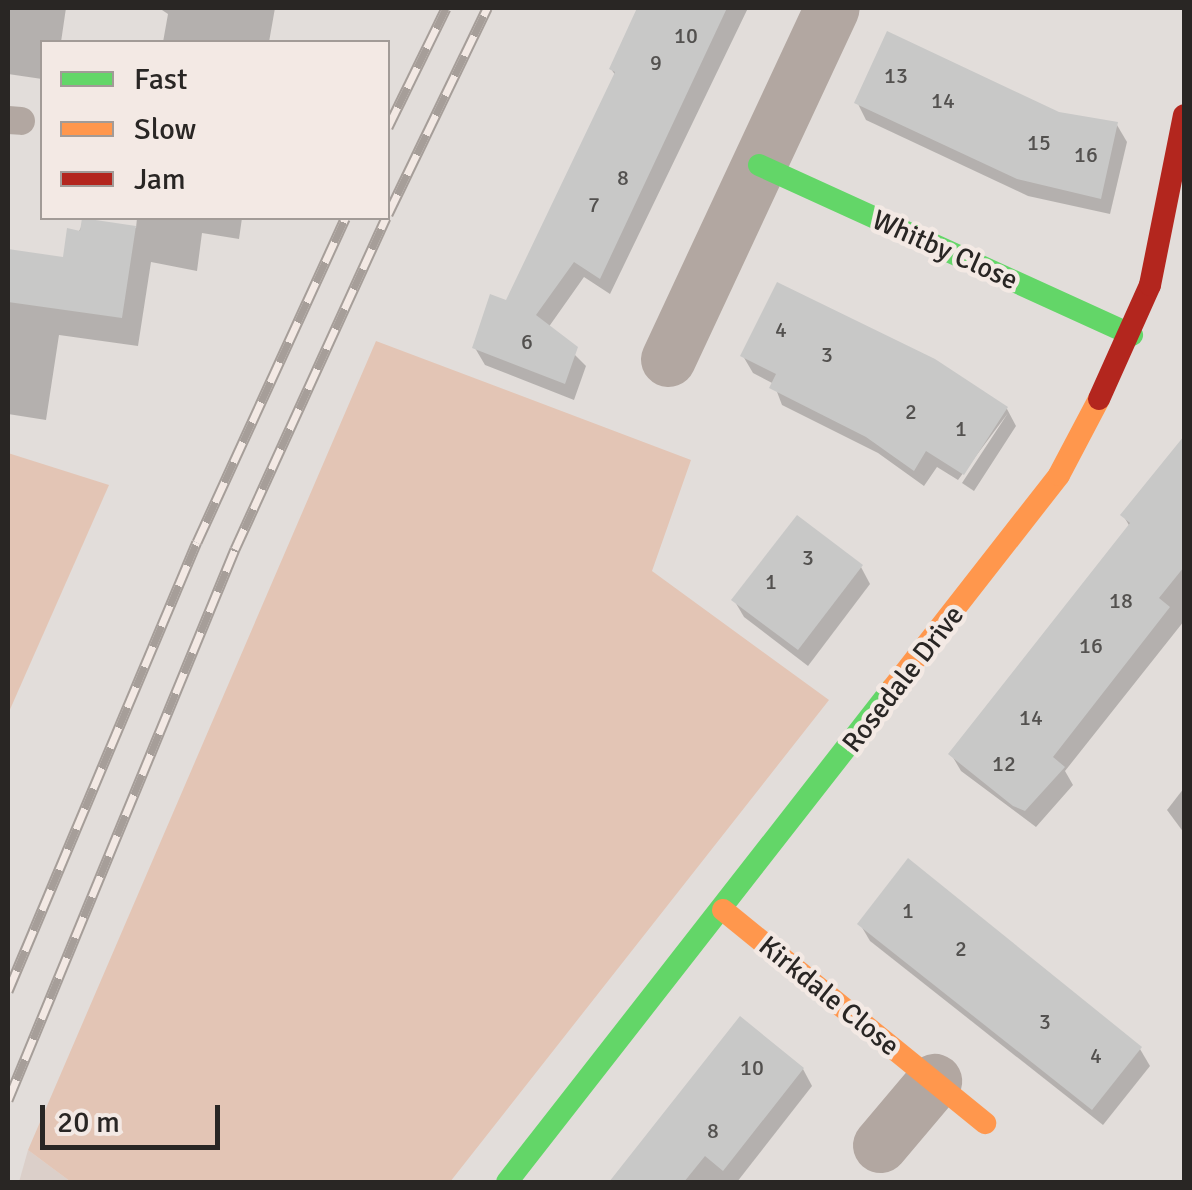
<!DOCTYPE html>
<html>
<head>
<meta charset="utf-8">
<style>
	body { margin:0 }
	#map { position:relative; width:1192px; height:1190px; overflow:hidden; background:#e2ddda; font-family:Signika,sans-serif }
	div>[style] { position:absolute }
	.built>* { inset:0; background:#dbcfc9 }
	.green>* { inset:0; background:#e3c5b5 }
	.shadow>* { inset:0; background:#0003 }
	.building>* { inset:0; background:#c8c8c7 }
	.lane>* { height:28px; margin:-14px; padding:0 14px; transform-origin:14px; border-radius:14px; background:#b2a7a1 }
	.street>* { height:55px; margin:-27.5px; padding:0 27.5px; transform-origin:27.5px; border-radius:27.5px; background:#b2a7a1 }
	.fast>* { height:22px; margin:-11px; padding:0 11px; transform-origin:11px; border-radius:11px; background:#63d668 }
	.slow>* { height:22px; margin:-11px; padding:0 11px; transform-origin:11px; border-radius:11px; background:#ff974d }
	.jam>* { height:22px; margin:-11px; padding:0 11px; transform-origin:11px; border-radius:11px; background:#b3261e }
	.rail>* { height:11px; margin-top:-5.5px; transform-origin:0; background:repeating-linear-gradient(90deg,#f3e9e4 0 22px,#a69e99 0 44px); box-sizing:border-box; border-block:2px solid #a69e99 }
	span { translate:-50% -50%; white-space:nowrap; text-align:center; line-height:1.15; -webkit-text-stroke:9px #f3e9e4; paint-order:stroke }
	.number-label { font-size:22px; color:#53514f }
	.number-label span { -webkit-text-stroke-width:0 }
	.street-label { font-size:28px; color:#292624 }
	.frame { position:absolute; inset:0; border:10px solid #292624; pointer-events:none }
	.legend { position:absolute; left:40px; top:40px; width:350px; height:180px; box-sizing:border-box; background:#f3e9e4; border:2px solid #a29b97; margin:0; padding:12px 18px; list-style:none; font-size:30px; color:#292624 }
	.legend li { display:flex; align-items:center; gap:20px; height:50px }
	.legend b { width:50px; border:2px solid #a29b97 }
	.scale { position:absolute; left:40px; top:1105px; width:180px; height:45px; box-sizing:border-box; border:5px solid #292624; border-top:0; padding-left:12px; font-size:30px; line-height:35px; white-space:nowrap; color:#292624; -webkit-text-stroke:8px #f3e9e4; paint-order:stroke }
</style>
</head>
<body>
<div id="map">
	<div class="built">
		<i style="clip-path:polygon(28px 1150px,71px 1182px,19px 1182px)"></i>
	</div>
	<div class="green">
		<i style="clip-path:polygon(376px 341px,691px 460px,652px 571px,829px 700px,450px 1182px,71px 1182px,28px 1150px)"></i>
		<i style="clip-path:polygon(8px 453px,109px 485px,8px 714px)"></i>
	</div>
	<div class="shadow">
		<i style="clip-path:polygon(8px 8px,66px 8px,61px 42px,42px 42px,42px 79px,8px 74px)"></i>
		<i style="clip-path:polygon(159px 8px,275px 8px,269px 42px,163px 42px,168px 14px)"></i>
		<i style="clip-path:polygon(640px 8px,748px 8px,610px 294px,584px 277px,548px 328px,586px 366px,574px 400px,485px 365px,475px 348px,507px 303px,616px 76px,611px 69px)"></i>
		<i style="clip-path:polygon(857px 102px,1058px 115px,1117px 125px,1127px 142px,1110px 214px,1028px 196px,866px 120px)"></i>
		<i style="clip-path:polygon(137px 218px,242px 218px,239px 239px,202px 233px,197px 271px,151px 262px,138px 346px,59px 335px,46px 420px,8px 414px,8px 251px,65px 260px,84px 221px,136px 228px)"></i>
		<i style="clip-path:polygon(743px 356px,1007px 409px,1016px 426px,974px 491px,962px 483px,1008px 413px,958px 480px,937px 467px,924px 486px,878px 453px,782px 405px,774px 384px,753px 373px)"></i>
		<i style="clip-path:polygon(1184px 437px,1184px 621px,1065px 771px,1073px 785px,1036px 827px,961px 771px,951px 754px,1130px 527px,1123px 515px)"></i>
		<i style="clip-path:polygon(861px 567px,870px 584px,808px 666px,744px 617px,734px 600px)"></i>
		<i style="clip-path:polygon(1184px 788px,1184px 833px,1167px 810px)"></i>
		<i style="clip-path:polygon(860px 924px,1140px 1049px,1150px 1066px,1103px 1125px,870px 941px)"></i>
		<i style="clip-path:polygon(741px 1020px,803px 1069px,812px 1086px,737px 1182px,611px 1182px)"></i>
	</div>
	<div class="building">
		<i style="clip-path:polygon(637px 8px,727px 8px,600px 279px,574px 262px,536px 315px,578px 347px,565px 384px,472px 348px,490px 294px,506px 300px,615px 72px,609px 69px)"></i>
		<i style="clip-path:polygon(887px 31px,1059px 112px,1118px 122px,1101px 199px,1017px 179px,854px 103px)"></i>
		<i style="clip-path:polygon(82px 218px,136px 226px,122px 318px,8px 302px,8px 249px,63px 257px,67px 228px,80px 231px)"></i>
		<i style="clip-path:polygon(777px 282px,935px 359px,1008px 407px,964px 475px,926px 451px,914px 471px,866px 437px,769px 388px,776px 374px,740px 356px)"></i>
		<i style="clip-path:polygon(1184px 436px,1184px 567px,1159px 598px,1170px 607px,1053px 757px,1065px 767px,1025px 811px,1013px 806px,948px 754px,1130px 523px,1120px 515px)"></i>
		<i style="clip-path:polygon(797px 515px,863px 565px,798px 650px,731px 600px)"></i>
		<i style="clip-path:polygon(908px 858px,1142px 1047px,1092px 1110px,857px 924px)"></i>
		<i style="clip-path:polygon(740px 1016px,804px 1068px,723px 1171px,705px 1156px,684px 1182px,609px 1182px)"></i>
	</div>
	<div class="lane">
		<i style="left:8px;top:120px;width:13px;rotate:4deg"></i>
	</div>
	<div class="street">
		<i style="left:668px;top:359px;width:387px;rotate:-65deg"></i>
		<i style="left:880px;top:1145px;width:84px;rotate:-49.8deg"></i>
	</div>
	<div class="fast">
		<i style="left:759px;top:165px;width:410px;rotate:24.5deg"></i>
		<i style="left:507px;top:1182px;width:626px;rotate:-52.01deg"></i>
	</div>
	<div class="slow">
		<i style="left:892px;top:689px;width:271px;rotate:-52deg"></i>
		<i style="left:1059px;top:475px;width:86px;rotate:-62.2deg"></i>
		<i style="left:723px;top:910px;width:338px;rotate:39.1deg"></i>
	</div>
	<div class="jam">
		<i style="left:1099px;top:399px;width:125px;rotate:-65.9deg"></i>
		<i style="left:1150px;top:285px;width:173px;rotate:-78.7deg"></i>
	</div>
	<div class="rail">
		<i style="left:388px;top:127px;width:132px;rotate:-64deg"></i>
		<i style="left:388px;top:214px;width:229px;rotate:-64.3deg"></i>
		<i style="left:8px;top:991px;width:487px;rotate:-67.2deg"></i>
		<i style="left:197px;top:542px;width:356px;rotate:-65.4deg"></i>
		<i style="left:8px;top:1100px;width:596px;rotate:-67.61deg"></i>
		<i style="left:235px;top:549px;width:364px;rotate:-65.5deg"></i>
	</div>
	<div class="number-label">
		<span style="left:686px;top:36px">10</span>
		<span style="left:656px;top:63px">9</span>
		<span style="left:896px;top:76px">13</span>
		<span style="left:943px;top:101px">14</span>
		<span style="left:1039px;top:143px">15</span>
		<span style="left:1086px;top:155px">16</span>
		<span style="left:623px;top:178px">8</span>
		<span style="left:594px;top:205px">7</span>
		<span style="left:781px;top:330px">4</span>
		<span style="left:527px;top:342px">6</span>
		<span style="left:827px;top:355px">3</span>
		<span style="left:911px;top:412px">2</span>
		<span style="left:961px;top:429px">1</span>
		<span style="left:808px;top:558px">3</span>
		<span style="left:771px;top:582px">1</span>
		<span style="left:1121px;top:601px">18</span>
		<span style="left:1091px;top:646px">16</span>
		<span style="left:1031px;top:718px">14</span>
		<span style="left:1004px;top:764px">12</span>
		<span style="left:908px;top:911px">1</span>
		<span style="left:961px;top:949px">2</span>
		<span style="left:1045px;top:1022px">3</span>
		<span style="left:1096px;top:1056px">4</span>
		<span style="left:752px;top:1068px">10</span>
		<span style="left:713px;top:1131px">8</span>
	</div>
	<div class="street-label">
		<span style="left:945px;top:250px;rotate:24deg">Whitby Close</span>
		<span style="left:903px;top:679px;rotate:-52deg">Rosedale Drive</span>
		<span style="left:829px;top:996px;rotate:39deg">Kirkdale Close</span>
	</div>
	<div class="frame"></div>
	<ul class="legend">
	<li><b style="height:12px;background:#63d668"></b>Fast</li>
	<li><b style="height:12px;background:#ff974d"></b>Slow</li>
	<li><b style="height:12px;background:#b3261e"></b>Jam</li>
	</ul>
	<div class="scale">20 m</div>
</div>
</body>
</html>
